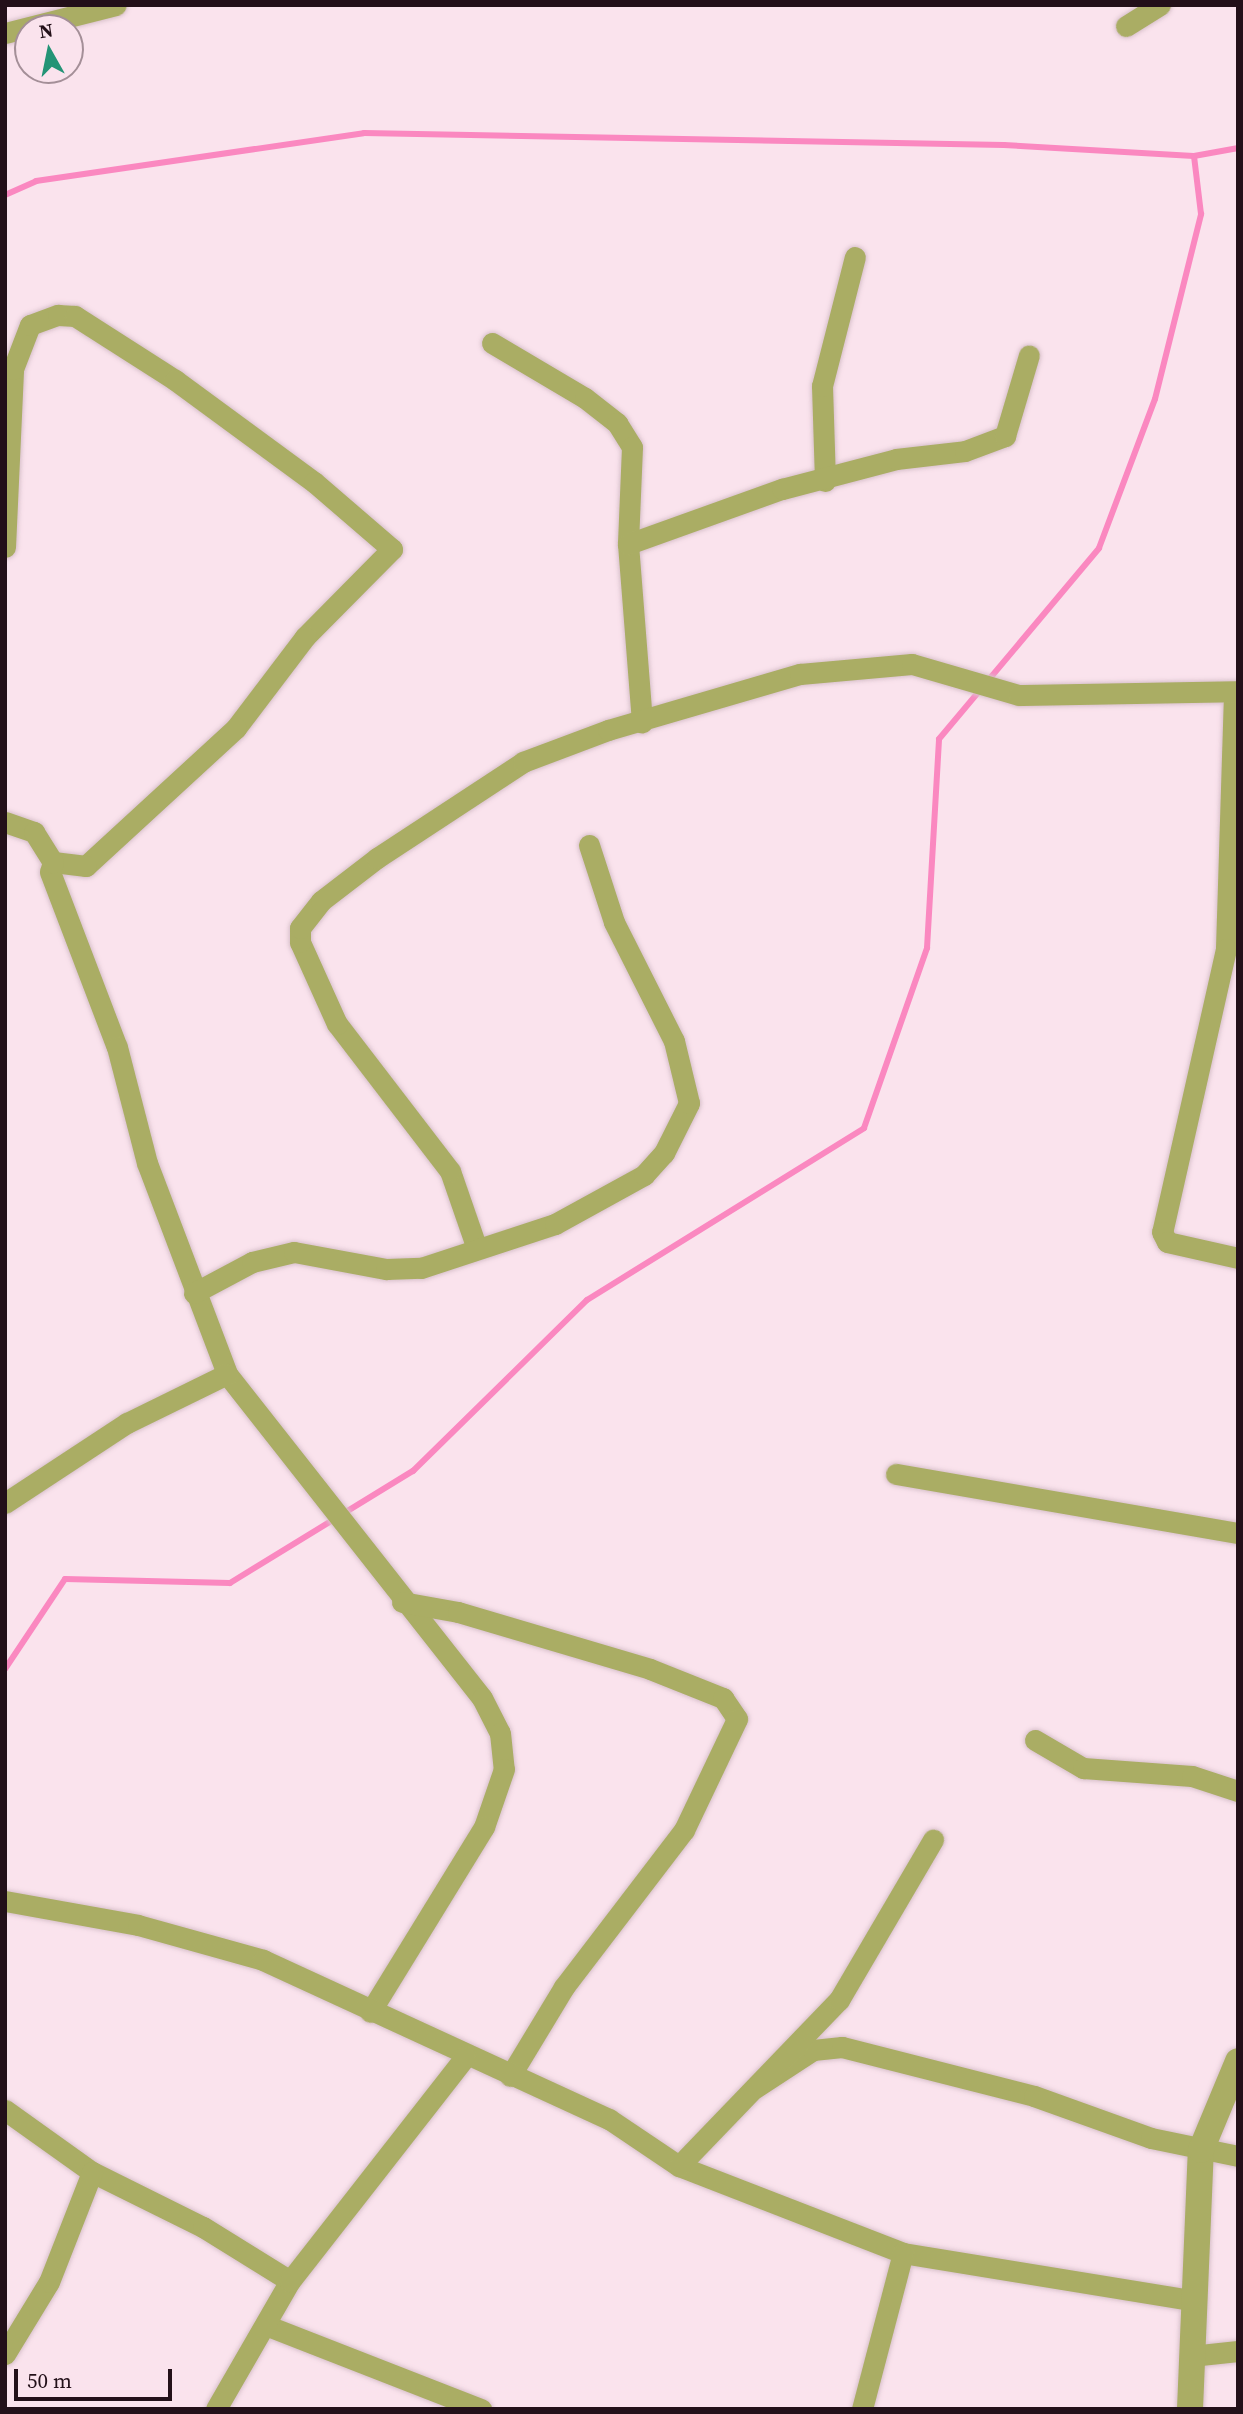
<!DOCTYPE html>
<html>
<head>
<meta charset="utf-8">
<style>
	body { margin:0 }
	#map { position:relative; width:1243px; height:2414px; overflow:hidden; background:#fae3ed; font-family:"Source Serif 4",serif }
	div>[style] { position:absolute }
	.stream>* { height:6px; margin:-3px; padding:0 3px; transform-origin:3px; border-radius:3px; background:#fa88c0 }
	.roads { filter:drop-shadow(0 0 2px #d8c1cb) drop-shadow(0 0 2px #d8c1cb) }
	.minor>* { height:21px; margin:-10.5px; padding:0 10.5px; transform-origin:10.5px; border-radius:10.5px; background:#aaad64 }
	.tertiary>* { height:26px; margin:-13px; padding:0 13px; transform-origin:13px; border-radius:13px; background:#aaad64 }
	span { translate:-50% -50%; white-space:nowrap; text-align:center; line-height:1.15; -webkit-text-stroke:7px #fae3ed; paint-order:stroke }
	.frame { position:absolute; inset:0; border:7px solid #231019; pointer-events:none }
	.north { position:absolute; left:14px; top:14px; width:70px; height:70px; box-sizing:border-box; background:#fae3ed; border:2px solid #a48f98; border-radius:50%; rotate:351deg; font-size:19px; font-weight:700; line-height:28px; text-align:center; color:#231019 }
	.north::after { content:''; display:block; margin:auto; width:24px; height:32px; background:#239476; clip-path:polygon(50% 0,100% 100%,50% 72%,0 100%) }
	.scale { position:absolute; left:14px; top:2369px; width:158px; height:32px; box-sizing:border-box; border:4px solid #231019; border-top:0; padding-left:9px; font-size:21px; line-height:24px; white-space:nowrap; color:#231019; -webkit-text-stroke:5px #fae3ed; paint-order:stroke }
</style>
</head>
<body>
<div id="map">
	<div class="stream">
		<i style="left:5px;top:195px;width:34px;rotate:-24deg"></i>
		<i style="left:36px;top:181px;width:331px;rotate:-8.3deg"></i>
		<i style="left:364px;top:133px;width:640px;rotate:1.07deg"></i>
		<i style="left:1004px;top:145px;width:190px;rotate:3.3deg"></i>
		<i style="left:1194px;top:156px;width:45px;rotate:-10.3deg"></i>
		<i style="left:5px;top:1669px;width:108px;rotate:-56.3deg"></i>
		<i style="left:65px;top:1579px;width:165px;rotate:1.4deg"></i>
		<i style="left:230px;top:1583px;width:215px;rotate:-31.5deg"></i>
		<i style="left:413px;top:1471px;width:244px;rotate:-44.5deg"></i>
		<i style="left:587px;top:1300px;width:326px;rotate:-31.8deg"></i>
		<i style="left:864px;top:1128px;width:191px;rotate:-70.7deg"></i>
		<i style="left:927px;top:948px;width:209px;rotate:-86.7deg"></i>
		<i style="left:939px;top:739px;width:249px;rotate:-50deg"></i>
		<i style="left:1099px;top:548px;width:159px;rotate:-69.4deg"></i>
		<i style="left:1155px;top:399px;width:191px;rotate:-76deg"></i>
		<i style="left:1201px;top:214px;width:58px;rotate:-96.9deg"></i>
	</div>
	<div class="roads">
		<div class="minor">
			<i style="left:1126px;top:26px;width:40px;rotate:-32deg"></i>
			<i style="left:5px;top:33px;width:114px;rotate:-14.2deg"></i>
			<i style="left:492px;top:343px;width:108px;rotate:30.6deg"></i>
			<i style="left:585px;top:398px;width:41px;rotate:38deg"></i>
			<i style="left:617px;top:423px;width:28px;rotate:58deg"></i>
			<i style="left:632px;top:447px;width:97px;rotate:92.4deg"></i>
			<i style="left:628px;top:544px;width:179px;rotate:85.5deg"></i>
			<i style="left:825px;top:481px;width:95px;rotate:-91.8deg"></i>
			<i style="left:822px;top:386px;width:133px;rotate:-75.7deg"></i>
			<i style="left:628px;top:544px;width:164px;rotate:-19.7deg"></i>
			<i style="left:782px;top:489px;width:118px;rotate:-14.7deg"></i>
			<i style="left:896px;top:459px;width:69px;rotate:-6.6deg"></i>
			<i style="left:965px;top:451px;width:43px;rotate:-20.6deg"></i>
			<i style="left:1005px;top:436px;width:84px;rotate:-73.5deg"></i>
			<i style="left:5px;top:547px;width:178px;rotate:-87.4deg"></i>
			<i style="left:13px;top:369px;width:47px;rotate:-68.9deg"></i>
			<i style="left:30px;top:325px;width:30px;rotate:-20deg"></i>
			<i style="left:58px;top:315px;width:17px;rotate:3deg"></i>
			<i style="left:75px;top:316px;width:119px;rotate:32.6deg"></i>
			<i style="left:175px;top:380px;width:172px;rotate:36.3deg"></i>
			<i style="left:314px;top:482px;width:103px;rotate:40.7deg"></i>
			<i style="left:392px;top:549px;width:124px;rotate:134.7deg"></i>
			<i style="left:305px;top:637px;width:114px;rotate:127.2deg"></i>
			<i style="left:236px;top:728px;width:204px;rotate:137.4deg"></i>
			<i style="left:86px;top:866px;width:33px;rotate:-173deg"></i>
			<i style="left:53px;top:862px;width:10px;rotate:107deg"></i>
			<i style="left:50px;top:872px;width:187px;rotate:69.1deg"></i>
			<i style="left:117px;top:1047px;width:120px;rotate:75.5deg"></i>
			<i style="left:147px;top:1163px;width:226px;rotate:69.2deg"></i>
			<i style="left:227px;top:1374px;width:412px;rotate:51.8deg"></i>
			<i style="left:482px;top:1698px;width:39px;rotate:63deg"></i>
			<i style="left:500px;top:1733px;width:36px;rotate:84deg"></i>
			<i style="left:504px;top:1769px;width:61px;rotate:109deg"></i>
			<i style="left:484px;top:1827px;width:217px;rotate:121.6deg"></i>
			<i style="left:1234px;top:693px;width:256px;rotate:91.8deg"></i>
			<i style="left:1226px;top:949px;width:290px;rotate:102.7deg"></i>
			<i style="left:1162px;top:1232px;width:11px;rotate:63deg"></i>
			<i style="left:1167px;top:1242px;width:73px;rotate:12.7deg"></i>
			<i style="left:5px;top:822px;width:31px;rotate:19deg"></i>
			<i style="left:34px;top:832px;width:36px;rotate:58deg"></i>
			<i style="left:476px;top:1246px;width:79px;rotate:-109.1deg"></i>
			<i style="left:450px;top:1171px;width:185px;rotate:-127.5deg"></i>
			<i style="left:337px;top:1024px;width:90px;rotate:-114.3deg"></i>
			<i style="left:300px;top:942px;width:14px;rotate:-90deg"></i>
			<i style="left:300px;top:928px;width:34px;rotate:-52deg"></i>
			<i style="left:321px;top:901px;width:71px;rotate:-37.5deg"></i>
			<i style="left:377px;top:858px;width:175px;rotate:-33.3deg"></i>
			<i style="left:523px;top:762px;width:91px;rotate:-20.6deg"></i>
			<i style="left:608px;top:730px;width:200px;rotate:-16.3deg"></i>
			<i style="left:800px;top:674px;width:112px;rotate:-5.1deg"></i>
			<i style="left:912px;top:664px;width:111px;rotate:16.2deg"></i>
			<i style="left:1019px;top:695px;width:219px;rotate:-1deg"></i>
			<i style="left:194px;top:1293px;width:66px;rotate:-28.1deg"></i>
			<i style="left:252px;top:1262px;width:43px;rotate:-13.4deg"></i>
			<i style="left:294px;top:1252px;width:94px;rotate:10.5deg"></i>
			<i style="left:386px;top:1269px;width:35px;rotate:-2deg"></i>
			<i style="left:421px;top:1268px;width:141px;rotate:-18.2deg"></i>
			<i style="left:555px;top:1224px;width:102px;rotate:-28.8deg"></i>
			<i style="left:644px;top:1175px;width:30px;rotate:-48deg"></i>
			<i style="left:664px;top:1153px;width:56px;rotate:-63.4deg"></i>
			<i style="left:689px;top:1103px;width:64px;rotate:-103.6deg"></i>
			<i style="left:674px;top:1041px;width:133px;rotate:-116.8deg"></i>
			<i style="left:614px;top:922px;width:81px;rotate:-108deg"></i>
			<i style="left:896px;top:1474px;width:347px;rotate:9.8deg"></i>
			<i style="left:5px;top:1503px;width:146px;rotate:-33.3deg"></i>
			<i style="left:127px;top:1423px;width:111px;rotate:-26.1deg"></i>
			<i style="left:402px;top:1602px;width:57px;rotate:10.1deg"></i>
			<i style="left:458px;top:1612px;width:200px;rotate:16.5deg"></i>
			<i style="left:650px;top:1669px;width:79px;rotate:21.7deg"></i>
			<i style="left:723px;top:1698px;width:25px;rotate:56deg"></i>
			<i style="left:737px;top:1719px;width:123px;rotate:115.5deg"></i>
			<i style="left:684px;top:1830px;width:198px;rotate:127.4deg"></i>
			<i style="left:564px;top:1987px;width:104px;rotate:121.2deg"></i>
			<i style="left:1035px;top:1740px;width:56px;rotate:30.3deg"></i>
			<i style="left:1083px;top:1768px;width:109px;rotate:4.2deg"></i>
			<i style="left:1192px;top:1776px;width:48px;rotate:18.1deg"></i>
			<i style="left:5px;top:1901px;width:135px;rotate:10.2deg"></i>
			<i style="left:138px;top:1925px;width:130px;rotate:15.6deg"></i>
			<i style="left:263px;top:1960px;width:381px;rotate:24.7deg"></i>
			<i style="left:609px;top:2119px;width:84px;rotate:33.9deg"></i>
			<i style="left:679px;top:2166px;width:240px;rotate:21.2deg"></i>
			<i style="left:903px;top:2253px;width:291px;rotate:9.3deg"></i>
			<i style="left:755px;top:2088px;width:69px;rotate:-33.2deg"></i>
			<i style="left:813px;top:2050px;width:29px;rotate:-6deg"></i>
			<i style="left:842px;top:2047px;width:198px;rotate:14.3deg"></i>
			<i style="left:1034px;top:2096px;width:124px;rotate:19.7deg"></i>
			<i style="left:1151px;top:2138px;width:89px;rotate:11.7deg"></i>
			<i style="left:5px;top:2110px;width:107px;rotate:35.5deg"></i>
			<i style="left:92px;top:2172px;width:124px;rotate:26.4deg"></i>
			<i style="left:203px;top:2227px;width:102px;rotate:31.8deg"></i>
			<i style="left:679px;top:2166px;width:231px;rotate:-46.1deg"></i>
			<i style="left:839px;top:2000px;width:186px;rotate:-59.6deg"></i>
			<i style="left:268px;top:2326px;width:229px;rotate:21.3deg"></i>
			<i style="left:5px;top:2354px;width:84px;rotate:-58.6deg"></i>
			<i style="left:49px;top:2282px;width:118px;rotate:-68.6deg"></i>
			<i style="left:1191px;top:2356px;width:47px;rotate:-6.1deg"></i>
			<i style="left:216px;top:2409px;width:148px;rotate:-60deg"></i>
			<i style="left:290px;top:2281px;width:284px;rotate:-52deg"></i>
			<i style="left:862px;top:2409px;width:161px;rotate:-75.3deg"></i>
		</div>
		<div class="tertiary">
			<i style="left:1190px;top:2409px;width:259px;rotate:-87.6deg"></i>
			<i style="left:1201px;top:2150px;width:96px;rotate:-67.4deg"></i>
		</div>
	</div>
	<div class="frame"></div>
	<div class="north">N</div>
	<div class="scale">50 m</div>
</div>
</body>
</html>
